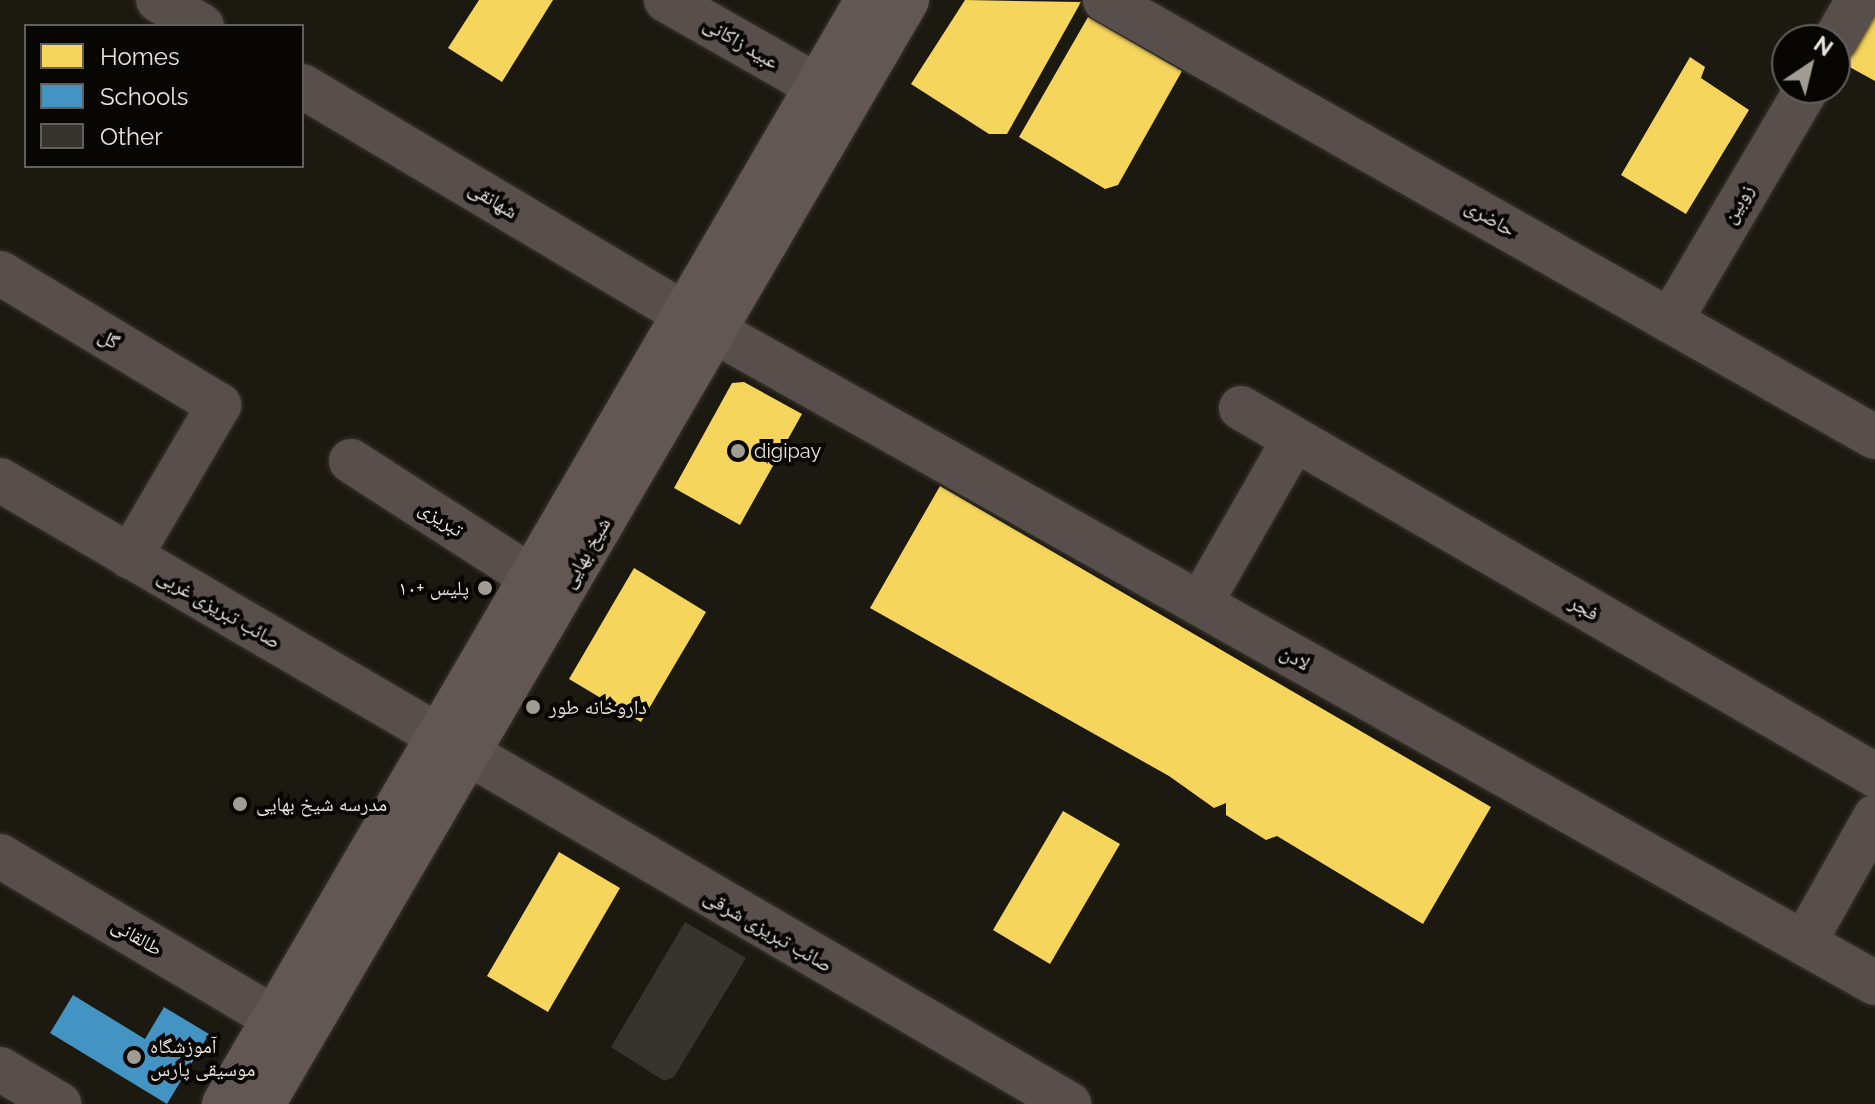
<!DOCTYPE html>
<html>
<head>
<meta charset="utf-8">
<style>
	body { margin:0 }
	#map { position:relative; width:1875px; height:1104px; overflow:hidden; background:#1c1911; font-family:Raleway,"Noto Naskh Arabic",sans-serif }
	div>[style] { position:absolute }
	.homes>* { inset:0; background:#f6d55c }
	.schools>* { inset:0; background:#4393c3 }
	.building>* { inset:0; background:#37342d }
	.roads { filter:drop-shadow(0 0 2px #38352e) drop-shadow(0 0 2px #38352e) }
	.minor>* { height:44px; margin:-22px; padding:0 22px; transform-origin:22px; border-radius:22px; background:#584e4b }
	.major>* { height:44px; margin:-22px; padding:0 22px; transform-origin:22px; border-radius:22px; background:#635753 }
	.dots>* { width:22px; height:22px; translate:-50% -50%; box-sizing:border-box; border:4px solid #080603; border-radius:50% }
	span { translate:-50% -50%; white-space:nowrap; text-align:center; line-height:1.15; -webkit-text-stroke:8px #080603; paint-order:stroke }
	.street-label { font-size:20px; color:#e8e4da }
	.poi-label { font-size:20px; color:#e8e4da }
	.left { translate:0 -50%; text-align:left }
	.right { translate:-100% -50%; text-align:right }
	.legend { position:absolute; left:24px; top:24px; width:280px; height:144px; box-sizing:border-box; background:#080603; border:2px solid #625f59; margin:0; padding:10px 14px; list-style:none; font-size:24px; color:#e8e4da }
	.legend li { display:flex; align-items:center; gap:16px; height:40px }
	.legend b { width:40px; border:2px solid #625f59 }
	.north { position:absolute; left:1771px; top:24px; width:80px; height:80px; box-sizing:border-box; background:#080603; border:2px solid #625f59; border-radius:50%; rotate:35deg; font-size:22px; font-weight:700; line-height:32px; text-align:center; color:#e8e4da }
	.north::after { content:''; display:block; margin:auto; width:28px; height:36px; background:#a19d94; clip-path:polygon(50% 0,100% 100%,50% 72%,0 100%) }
</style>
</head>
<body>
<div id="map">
	<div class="homes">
		<i style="clip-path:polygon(479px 0,553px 0,502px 82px,448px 48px)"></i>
		<i style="clip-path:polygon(965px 0,1081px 2px,1007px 134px,989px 134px,911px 84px)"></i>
		<i style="clip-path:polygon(1875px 0,1875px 81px,1835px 59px)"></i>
		<i style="clip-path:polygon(1088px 17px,1182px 71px,1118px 185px,1105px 189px,1019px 137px)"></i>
		<i style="clip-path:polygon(1690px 57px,1705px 67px,1701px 78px,1749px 110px,1686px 214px,1621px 175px)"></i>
		<i style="clip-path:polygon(744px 382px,802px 414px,740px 525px,674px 488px,732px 383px)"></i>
		<i style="clip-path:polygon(940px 486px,1491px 807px,1423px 924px,1277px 836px,1266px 840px,1226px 815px,1226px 803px,1214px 808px,1169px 776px,870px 608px)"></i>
		<i style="clip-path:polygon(634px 568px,706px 612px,641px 722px,569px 679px)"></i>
		<i style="clip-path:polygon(1063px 811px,1120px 844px,1050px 964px,993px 930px)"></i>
		<i style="clip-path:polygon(559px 852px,620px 888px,548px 1012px,487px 976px)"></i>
	</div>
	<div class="schools">
		<i style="clip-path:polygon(73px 995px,145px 1039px,164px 1007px,209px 1034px,167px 1104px,50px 1033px)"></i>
	</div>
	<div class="building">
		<i style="clip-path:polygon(685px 922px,746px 958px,674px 1077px,664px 1081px,611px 1047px)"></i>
	</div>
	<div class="roads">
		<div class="minor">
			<i style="left:158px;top:0;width:51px;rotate:30.6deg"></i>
			<i style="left:666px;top:0;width:174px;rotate:29.7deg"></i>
			<i style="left:1105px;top:0;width:885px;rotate:29.58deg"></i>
			<i style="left:1835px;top:40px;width:46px;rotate:-60.1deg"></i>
			<i style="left:302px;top:86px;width:445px;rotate:30.8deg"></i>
			<i style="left:0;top:273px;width:256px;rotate:31.1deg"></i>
			<i style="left:219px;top:405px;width:176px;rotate:120.4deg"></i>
			<i style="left:1670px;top:321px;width:270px;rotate:-59.5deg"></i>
			<i style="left:716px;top:332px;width:1329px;rotate:29.32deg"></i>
			<i style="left:1241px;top:408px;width:733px;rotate:30.07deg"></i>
			<i style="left:351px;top:461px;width:214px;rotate:32.8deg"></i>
			<i style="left:0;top:480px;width:1238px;rotate:30.27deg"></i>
			<i style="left:1200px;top:604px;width:189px;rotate:-60.2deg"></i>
			<i style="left:0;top:856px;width:318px;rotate:30.6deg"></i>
			<i style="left:1804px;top:943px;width:145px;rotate:-60.6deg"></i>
			<i style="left:0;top:1069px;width:69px;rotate:30.7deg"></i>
		</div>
		<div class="major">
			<i style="left:224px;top:1104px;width:1278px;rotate:-59.78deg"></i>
			<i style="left:263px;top:1104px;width:1278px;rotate:-59.74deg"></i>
		</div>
	</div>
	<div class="dots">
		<i style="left:738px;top:451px;background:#a19d94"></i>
		<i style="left:485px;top:588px;background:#a19d94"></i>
		<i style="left:533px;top:707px;background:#a19d94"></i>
		<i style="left:240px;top:804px;background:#a19d94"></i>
		<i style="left:134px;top:1057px;background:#a19d94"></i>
	</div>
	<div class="street-label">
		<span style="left:741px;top:43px;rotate:30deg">عبید زاکانی</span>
		<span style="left:493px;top:200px;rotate:31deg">شهانقی</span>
		<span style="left:1738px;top:204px;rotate:-60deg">زوبین</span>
		<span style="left:1490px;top:218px;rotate:30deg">حاضری</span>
		<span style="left:109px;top:339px;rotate:31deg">گل</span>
		<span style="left:441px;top:519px;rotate:33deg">تبریزی</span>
		<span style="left:586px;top:553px;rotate:-60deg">شیخ بهایی</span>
		<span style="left:1584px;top:608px;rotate:30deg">فجر</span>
		<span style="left:219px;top:609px;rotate:30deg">صائب تبریزی غربی</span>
		<span style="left:1295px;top:658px;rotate:29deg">لادن</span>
		<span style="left:768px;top:931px;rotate:30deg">صائب تبریزی شرقی</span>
		<span style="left:137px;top:937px;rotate:31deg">طالقانی</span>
	</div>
	<div class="poi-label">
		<span class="left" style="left:754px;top:451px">digipay</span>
		<span class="right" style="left:469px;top:588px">پلیس +۱۰</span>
		<span class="left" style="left:549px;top:707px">داروخانه طور</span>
		<span class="left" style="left:256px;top:804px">مدرسه شیخ بهایی</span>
		<span class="left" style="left:150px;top:1058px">آموزشگاه<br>موسیقی پارس</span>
	</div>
	<ul class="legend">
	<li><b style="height:22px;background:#f6d55c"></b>Homes</li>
	<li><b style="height:22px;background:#4393c3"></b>Schools</li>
	<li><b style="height:22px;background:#37342d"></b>Other</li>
	</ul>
	<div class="north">N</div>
</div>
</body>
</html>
